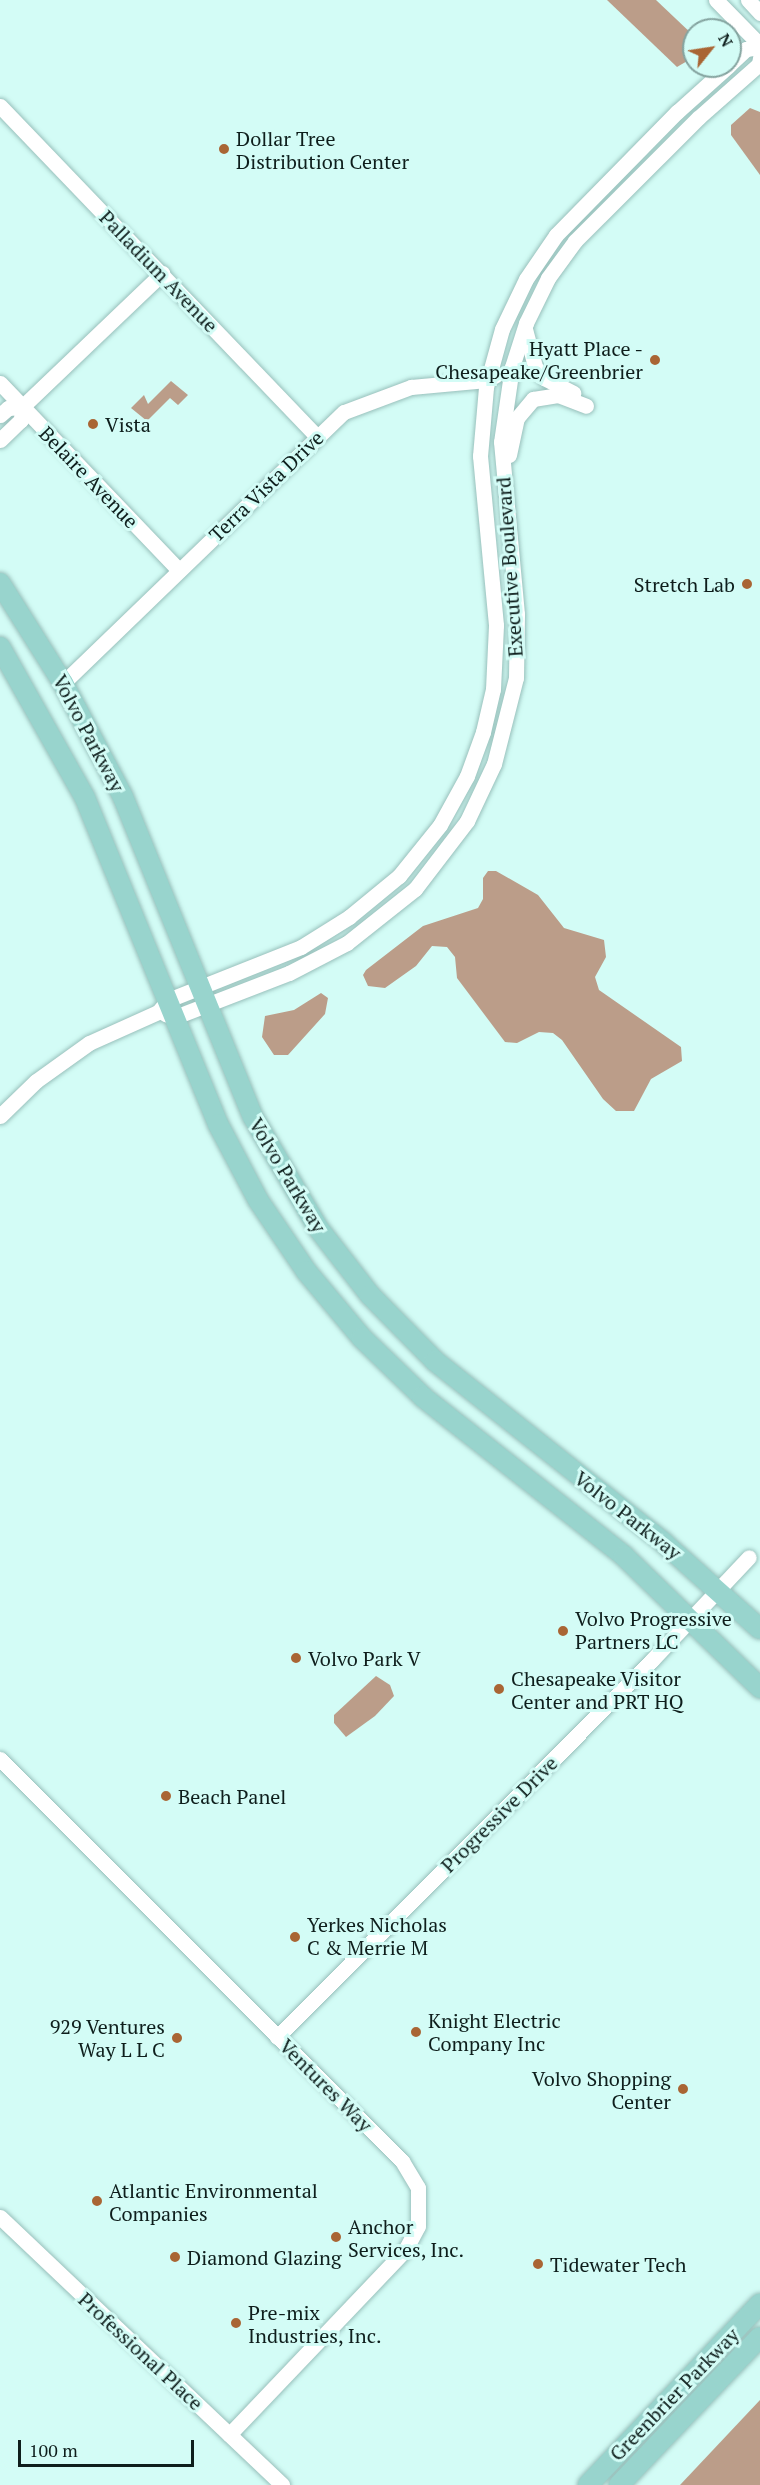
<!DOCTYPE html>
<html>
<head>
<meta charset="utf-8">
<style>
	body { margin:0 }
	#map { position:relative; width:760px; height:2485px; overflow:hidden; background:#d3fcf6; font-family:"PT Serif",serif }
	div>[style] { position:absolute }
	.water>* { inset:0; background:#bb9d89 }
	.roads { filter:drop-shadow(0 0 2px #98c0bb) drop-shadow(0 0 2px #98c0bb) }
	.minor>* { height:15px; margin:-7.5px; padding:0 7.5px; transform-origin:7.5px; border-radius:7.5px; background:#fff }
	.major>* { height:20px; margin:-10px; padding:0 10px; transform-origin:10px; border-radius:10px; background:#98d4cd }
	.dots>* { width:16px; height:16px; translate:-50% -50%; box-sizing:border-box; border:3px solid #d3fcf6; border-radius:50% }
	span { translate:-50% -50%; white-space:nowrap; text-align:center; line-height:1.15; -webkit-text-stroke:6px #d3fcf6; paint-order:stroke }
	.poi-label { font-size:20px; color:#0e1e1c }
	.left { translate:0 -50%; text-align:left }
	.right { translate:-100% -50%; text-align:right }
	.street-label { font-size:20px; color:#0e1e1c }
	.north { position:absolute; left:682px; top:18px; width:60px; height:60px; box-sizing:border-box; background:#d3fcf6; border:2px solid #84a39f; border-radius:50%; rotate:60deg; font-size:16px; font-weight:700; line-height:24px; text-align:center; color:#0e1e1c }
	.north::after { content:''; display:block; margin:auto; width:21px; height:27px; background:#a96534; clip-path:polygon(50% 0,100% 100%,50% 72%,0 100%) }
	.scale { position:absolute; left:18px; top:2440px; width:176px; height:27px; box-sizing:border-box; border:3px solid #0e1e1c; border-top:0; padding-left:8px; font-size:18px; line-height:21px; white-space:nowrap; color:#0e1e1c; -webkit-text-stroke:4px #d3fcf6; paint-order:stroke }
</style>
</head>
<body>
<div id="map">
	<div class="water">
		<i style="clip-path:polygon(607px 0,656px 0,694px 36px,694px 57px,677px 67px)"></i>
		<i style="clip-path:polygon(750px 108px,760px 112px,760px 175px,731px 135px,731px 125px)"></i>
		<i style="clip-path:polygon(171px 381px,188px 395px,178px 405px,170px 398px,147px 421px,131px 408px,144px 395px,148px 404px)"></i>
		<i style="clip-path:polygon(488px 871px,496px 871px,538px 895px,564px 928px,604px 940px,606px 957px,595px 977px,599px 990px,681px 1047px,682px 1061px,651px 1079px,634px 1111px,616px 1111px,603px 1099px,562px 1040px,553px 1033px,539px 1032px,517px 1043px,505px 1042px,457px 978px,455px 957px,447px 947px,432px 946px,416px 966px,385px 988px,368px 986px,363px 975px,366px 970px,423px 926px,478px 908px,483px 899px,483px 878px)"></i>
		<i style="clip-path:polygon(321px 993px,328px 998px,325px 1014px,288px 1055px,274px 1055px,262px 1037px,265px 1016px,294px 1010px)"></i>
		<i style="clip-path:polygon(376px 1676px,390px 1685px,394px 1696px,375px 1716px,346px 1737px,334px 1723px,334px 1715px)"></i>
		<i style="clip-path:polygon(760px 2400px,760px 2485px,680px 2485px)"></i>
	</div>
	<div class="roads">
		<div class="minor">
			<i style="left:716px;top:0;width:63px;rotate:45.6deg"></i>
			<i style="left:748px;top:0;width:18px;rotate:47deg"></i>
			<i style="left:730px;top:64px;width:22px;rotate:-43deg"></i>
			<i style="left:746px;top:49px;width:14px;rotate:-8deg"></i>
			<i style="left:0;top:106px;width:458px;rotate:46.2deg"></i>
			<i style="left:525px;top:329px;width:39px;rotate:75deg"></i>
			<i style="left:535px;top:367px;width:14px;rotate:51deg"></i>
			<i style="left:544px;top:378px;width:33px;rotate:27deg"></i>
			<i style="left:0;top:383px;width:259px;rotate:46.3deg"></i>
			<i style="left:0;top:415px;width:11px;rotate:-41deg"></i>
			<i style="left:8px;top:408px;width:14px;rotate:-4deg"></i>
			<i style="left:0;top:440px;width:29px;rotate:-44deg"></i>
			<i style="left:21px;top:420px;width:13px;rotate:-86deg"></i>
			<i style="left:22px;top:407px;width:194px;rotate:-43.7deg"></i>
			<i style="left:509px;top:455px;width:38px;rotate:-78deg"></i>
			<i style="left:517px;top:418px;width:25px;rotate:-50deg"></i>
			<i style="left:533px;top:399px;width:25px;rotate:-9deg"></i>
			<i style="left:558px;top:395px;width:30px;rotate:21deg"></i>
			<i style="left:63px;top:683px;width:390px;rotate:-44deg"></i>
			<i style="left:344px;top:412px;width:72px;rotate:-20.5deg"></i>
			<i style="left:411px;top:387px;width:76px;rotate:-5.3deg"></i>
			<i style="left:487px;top:380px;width:10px;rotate:-29deg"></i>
			<i style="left:165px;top:1014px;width:10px;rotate:17deg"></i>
			<i style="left:175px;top:1017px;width:122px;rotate:-21.1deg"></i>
			<i style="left:289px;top:973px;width:65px;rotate:-27.3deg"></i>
			<i style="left:347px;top:943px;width:87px;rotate:-38.5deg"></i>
			<i style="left:415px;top:889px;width:86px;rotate:-52.6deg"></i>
			<i style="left:467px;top:821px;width:63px;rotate:-64.7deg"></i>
			<i style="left:494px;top:764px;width:89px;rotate:-75.7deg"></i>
			<i style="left:516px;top:678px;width:64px;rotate:-89.1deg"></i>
			<i style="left:517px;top:614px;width:173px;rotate:-95.3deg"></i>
			<i style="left:501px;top:442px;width:76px;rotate:-81.7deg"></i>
			<i style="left:512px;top:367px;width:46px;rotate:-72.3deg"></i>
			<i style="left:526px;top:323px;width:50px;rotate:-63.9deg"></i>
			<i style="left:548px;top:278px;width:46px;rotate:-53.9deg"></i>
			<i style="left:575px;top:241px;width:174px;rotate:-45deg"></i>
			<i style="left:698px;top:118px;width:81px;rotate:-41.5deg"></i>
			<i style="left:759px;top:64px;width:6px;rotate:-81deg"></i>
			<i style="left:0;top:1116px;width:50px;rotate:-44.2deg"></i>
			<i style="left:36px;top:1081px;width:65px;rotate:-35.6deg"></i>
			<i style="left:89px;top:1043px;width:76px;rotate:-24.2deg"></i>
			<i style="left:158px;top:1012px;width:16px;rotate:-50deg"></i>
			<i style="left:168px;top:1000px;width:143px;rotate:-21.7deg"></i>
			<i style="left:301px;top:947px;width:57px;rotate:-32deg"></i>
			<i style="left:349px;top:917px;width:65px;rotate:-39.4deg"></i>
			<i style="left:399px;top:876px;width:65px;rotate:-51.2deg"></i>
			<i style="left:440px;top:825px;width:56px;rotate:-61.1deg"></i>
			<i style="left:467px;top:776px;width:47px;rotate:-70deg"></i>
			<i style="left:483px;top:732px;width:44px;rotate:-76.9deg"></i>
			<i style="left:493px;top:689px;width:64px;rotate:-87.3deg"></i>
			<i style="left:496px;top:625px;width:170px;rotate:-95.4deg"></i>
			<i style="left:480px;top:456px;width:69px;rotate:-85deg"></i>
			<i style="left:486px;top:387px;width:60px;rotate:-74.6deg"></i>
			<i style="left:502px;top:329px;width:55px;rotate:-64.4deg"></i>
			<i style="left:526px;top:279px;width:53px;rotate:-55.7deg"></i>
			<i style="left:556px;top:235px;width:173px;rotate:-45.5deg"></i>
			<i style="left:677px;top:112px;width:69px;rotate:-42deg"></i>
			<i style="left:0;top:1759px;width:569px;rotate:45deg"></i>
			<i style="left:402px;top:2161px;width:31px;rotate:59deg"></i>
			<i style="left:418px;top:2188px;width:38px;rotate:90deg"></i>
			<i style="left:418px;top:2226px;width:27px;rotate:118deg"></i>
			<i style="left:405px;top:2250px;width:255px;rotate:133.6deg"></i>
			<i style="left:277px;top:2037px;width:532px;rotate:-45.15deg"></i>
			<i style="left:652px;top:1660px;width:141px;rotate:-46.7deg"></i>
			<i style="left:0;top:2217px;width:389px;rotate:43.5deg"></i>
		</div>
		<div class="major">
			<i style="left:0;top:583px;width:118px;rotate:57.8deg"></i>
			<i style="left:63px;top:683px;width:129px;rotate:62.2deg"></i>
			<i style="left:123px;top:797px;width:345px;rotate:67.9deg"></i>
			<i style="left:253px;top:1117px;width:129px;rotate:59.6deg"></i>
			<i style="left:318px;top:1228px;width:85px;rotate:52.2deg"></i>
			<i style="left:370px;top:1295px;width:93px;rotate:45.4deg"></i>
			<i style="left:435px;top:1361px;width:291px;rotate:38.4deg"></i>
			<i style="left:663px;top:1542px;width:130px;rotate:41.9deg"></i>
			<i style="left:0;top:647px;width:173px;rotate:60.6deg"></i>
			<i style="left:85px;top:798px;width:352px;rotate:67.8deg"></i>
			<i style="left:218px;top:1124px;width:86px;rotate:62.2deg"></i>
			<i style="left:258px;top:1200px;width:86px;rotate:55.9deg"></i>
			<i style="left:306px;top:1271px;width:87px;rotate:50.1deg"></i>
			<i style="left:362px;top:1338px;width:85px;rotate:44deg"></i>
			<i style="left:423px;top:1397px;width:256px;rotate:38.3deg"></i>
			<i style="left:624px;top:1556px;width:190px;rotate:44.1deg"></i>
			<i style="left:588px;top:2485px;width:250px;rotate:-46.5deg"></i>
			<i style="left:619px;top:2485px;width:204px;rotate:-46.4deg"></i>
		</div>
	</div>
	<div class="dots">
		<i style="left:224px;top:149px;background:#a96534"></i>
		<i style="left:655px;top:360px;background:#a96534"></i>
		<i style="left:93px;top:424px;background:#a96534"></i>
		<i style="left:747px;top:584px;background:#a96534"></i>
		<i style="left:563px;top:1631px;background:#a96534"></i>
		<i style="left:296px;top:1658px;background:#a96534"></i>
		<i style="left:499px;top:1689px;background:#a96534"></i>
		<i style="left:166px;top:1796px;background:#a96534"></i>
		<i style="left:295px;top:1937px;background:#a96534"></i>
		<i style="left:416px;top:2032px;background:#a96534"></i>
		<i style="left:177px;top:2038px;background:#a96534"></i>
		<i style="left:683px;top:2089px;background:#a96534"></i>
		<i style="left:97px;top:2201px;background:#a96534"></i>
		<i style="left:336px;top:2237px;background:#a96534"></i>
		<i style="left:175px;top:2257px;background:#a96534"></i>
		<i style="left:538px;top:2264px;background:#a96534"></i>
		<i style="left:236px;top:2323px;background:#a96534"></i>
	</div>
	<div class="poi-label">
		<span class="left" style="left:236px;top:150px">Dollar Tree<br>Distribution Center</span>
		<span class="right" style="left:643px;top:360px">Hyatt Place -<br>Chesapeake/Greenbrier</span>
		<span class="left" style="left:105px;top:424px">Vista</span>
		<span class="right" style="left:735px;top:584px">Stretch Lab</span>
		<span class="left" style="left:575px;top:1630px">Volvo Progressive<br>Partners LC</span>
		<span class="left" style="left:308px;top:1658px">Volvo Park V</span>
		<span class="left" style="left:511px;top:1690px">Chesapeake Visitor<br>Center and PRT HQ</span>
		<span class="left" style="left:178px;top:1796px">Beach Panel</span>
		<span class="left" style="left:307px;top:1936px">Yerkes Nicholas<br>C &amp; Merrie M</span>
		<span class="left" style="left:428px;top:2032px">Knight Electric<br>Company Inc</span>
		<span class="right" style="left:165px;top:2038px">929 Ventures<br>Way L L C</span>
		<span class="right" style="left:671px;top:2090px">Volvo Shopping<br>Center</span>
		<span class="left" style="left:109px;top:2202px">Atlantic Environmental<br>Companies</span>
		<span class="left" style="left:348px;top:2238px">Anchor<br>Services, Inc.</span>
		<span class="left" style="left:187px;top:2257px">Diamond Glazing</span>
		<span class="left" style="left:550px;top:2264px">Tidewater Tech</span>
		<span class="left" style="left:248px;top:2324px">Pre-mix<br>Industries, Inc.</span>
	</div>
	<div class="street-label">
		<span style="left:159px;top:271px;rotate:46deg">Palladium Avenue</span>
		<span style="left:89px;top:477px;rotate:46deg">Belaire Avenue</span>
		<span style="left:266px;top:486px;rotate:-44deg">Terra Vista Drive</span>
		<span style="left:509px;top:567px;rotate:-94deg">Executive Boulevard</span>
		<span style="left:89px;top:733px;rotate:62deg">Volvo Parkway</span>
		<span style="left:288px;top:1175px;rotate:59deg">Volvo Parkway</span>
		<span style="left:628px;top:1515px;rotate:38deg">Volvo Parkway</span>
		<span style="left:499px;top:1814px;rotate:-45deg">Progressive Drive</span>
		<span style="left:326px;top:2085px;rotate:45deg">Ventures Way</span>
		<span style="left:141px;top:2351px;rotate:43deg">Professional Place</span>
		<span style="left:674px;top:2394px;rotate:-46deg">Greenbrier Parkway</span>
	</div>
	<div class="north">N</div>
	<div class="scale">100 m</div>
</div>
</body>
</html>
